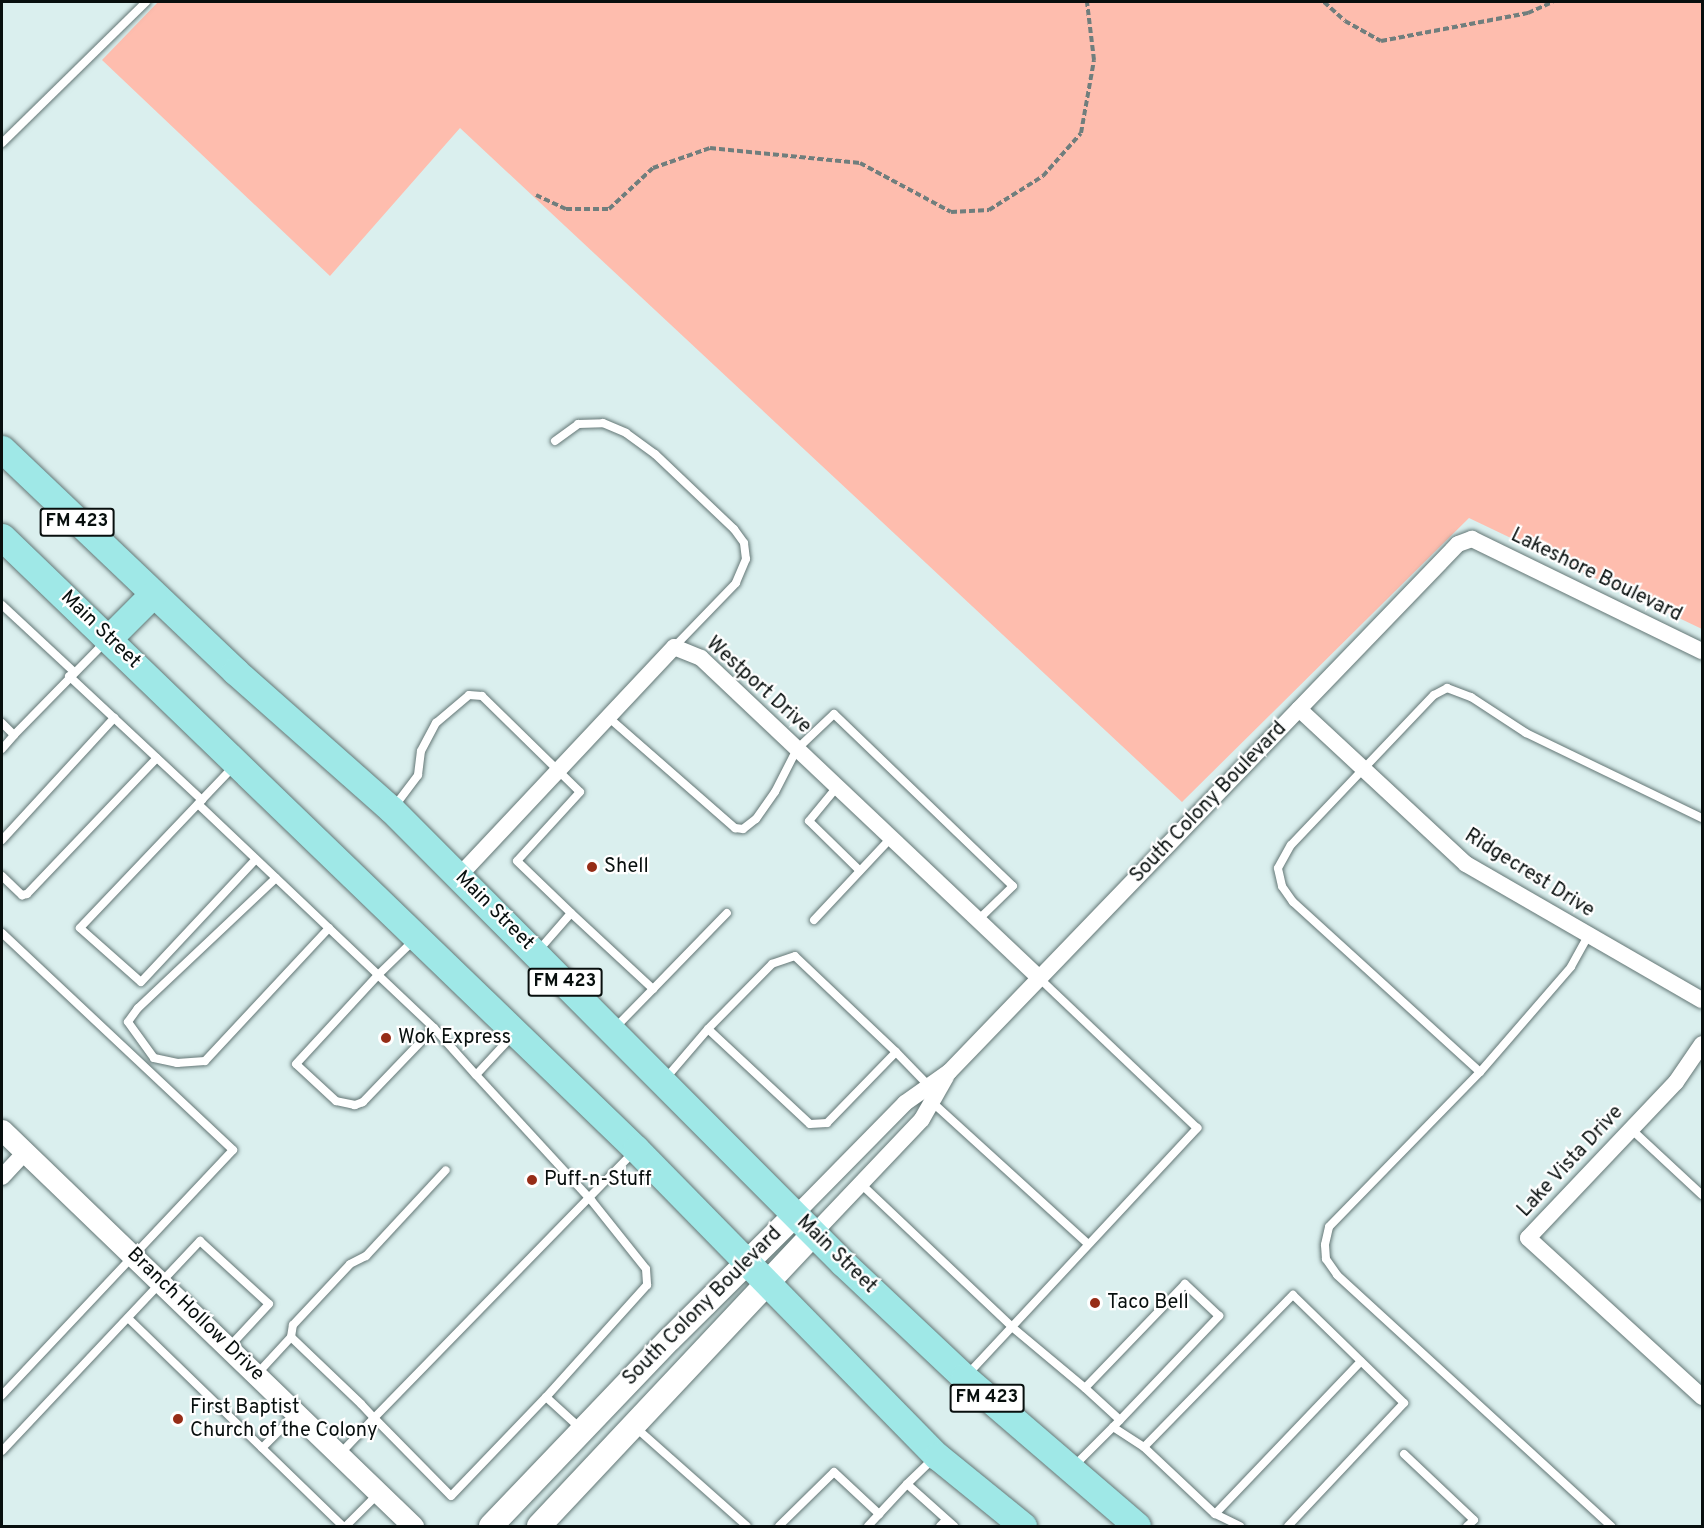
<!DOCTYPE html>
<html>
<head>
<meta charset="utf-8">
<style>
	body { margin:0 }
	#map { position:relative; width:1704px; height:1528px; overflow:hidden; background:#daefee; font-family:Overpass,sans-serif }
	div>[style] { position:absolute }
	.green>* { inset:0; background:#febdae }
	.path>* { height:4px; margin-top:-2px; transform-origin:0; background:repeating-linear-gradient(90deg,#707e7d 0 6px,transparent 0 9px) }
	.roads { filter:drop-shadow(0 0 2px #637675) drop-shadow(0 0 2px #637675) }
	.service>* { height:8px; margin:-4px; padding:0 4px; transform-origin:4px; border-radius:4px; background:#fff }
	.minor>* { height:16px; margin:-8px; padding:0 8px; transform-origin:8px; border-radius:8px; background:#fff }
	.tertiary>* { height:21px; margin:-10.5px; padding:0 10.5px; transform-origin:10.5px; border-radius:10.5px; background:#fff }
	.secondary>* { height:24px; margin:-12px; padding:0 12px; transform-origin:12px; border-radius:12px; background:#fff }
	.primary>* { height:27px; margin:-13.5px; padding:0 13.5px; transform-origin:13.5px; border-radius:13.5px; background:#9fe8e7 }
	.dots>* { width:16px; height:16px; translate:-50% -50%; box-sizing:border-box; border:3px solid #fff; border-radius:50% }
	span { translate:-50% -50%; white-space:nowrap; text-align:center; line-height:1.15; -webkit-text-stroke:4.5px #fff; paint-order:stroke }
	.shield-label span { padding:2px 4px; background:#fff; border:2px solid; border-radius:4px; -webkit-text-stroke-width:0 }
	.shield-label { font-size:18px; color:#080f0e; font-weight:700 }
	.street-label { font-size:20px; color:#080f0e }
	.poi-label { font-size:20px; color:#080f0e }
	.left { translate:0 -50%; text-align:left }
	.frame { position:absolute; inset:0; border:3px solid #080f0e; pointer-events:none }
</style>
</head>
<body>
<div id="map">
	<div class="green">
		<i style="clip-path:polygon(158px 2px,1702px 2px,1702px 629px,1469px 518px,1182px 802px,460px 128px,330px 276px,102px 60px)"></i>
	</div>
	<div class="path">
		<i style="left:1324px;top:2px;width:28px;rotate:42deg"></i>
		<i style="left:1345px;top:21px;width:41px;rotate:29.1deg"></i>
		<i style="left:1381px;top:41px;width:150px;rotate:-10.8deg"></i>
		<i style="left:1528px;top:13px;width:27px;rotate:-24deg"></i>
		<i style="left:536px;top:195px;width:33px;rotate:25deg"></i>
		<i style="left:566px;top:209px;width:43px"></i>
		<i style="left:609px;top:209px;width:60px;rotate:-43deg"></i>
		<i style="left:653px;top:168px;width:60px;rotate:-19.3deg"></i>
		<i style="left:710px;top:148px;width:151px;rotate:5.7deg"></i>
		<i style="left:860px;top:163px;width:103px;rotate:28.3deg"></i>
		<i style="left:951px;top:212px;width:38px;rotate:-3deg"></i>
		<i style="left:989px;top:210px;width:64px;rotate:-32.2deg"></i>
		<i style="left:1043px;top:176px;width:57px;rotate:-48.5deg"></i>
		<i style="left:1081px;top:133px;width:74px;rotate:-79.9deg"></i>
		<i style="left:1094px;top:60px;width:58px;rotate:-96.9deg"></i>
	</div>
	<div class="roads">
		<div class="service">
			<i style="left:2px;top:143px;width:202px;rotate:-44.4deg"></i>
			<i style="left:555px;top:441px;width:29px;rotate:-36deg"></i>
			<i style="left:578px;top:424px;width:25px;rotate:-2deg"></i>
			<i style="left:603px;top:423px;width:25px;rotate:23deg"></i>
			<i style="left:626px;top:433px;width:36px;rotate:36deg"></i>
			<i style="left:655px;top:454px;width:109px;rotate:43.5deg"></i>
			<i style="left:734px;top:529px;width:17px;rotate:54deg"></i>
			<i style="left:744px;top:543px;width:16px;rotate:83deg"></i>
			<i style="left:746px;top:559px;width:26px;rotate:113deg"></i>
			<i style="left:736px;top:583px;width:89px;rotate:134.1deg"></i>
			<i style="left:2px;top:605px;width:98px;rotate:42.9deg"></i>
			<i style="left:69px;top:676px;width:182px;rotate:43deg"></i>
			<i style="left:608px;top:717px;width:169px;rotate:41.2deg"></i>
			<i style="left:735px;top:828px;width:8px;rotate:7deg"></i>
			<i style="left:743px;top:829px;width:16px;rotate:-38deg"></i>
			<i style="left:756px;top:819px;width:33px;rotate:-55deg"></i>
			<i style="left:775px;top:792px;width:48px;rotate:-62.9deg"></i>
			<i style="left:797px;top:749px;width:51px;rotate:-43.4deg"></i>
			<i style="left:834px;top:714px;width:248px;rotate:43.9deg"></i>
			<i style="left:1013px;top:886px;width:49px;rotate:135.8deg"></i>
			<i style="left:2px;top:723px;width:17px;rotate:45deg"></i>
			<i style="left:14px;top:735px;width:129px;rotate:-45.6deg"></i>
			<i style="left:2px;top:749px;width:18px;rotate:-49deg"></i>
			<i style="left:235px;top:765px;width:225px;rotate:133.6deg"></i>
			<i style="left:80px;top:928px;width:81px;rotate:41.5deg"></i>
			<i style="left:141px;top:982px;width:168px;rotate:-46.9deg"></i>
			<i style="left:837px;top:787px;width:44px;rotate:129.5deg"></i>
			<i style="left:809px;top:821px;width:71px;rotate:44.4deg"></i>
			<i style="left:198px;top:804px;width:248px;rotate:43.5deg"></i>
			<i style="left:378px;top:975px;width:50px;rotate:-44.2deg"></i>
			<i style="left:394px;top:807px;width:40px;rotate:-53deg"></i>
			<i style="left:418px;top:775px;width:24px;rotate:-83deg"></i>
			<i style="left:421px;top:751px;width:32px;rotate:-62deg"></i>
			<i style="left:436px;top:723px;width:43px;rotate:-40.3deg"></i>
			<i style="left:469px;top:695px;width:13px;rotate:4deg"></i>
			<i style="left:482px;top:696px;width:137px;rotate:44.4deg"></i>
			<i style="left:580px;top:792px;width:93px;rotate:132.4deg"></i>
			<i style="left:517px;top:861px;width:75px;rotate:43.9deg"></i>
			<i style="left:2px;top:840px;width:166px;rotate:-47.4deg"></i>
			<i style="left:2px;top:876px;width:28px;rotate:44deg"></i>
			<i style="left:22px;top:895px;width:5px;rotate:-11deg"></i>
			<i style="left:27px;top:894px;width:188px;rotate:-46.3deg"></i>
			<i style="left:276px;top:878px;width:190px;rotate:136.7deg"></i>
			<i style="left:138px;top:1008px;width:17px;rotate:126deg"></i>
			<i style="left:128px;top:1022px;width:44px;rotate:54.2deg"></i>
			<i style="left:154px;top:1058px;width:24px;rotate:12deg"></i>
			<i style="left:177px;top:1063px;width:28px;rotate:-4deg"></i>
			<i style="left:205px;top:1061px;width:182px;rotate:-47deg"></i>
			<i style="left:814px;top:920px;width:112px;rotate:-46.8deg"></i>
			<i style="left:2px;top:933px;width:317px;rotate:43.2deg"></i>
			<i style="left:233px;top:1150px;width:337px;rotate:133.3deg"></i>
			<i style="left:1588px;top:936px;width:35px;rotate:119deg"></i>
			<i style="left:1571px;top:967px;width:139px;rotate:130.9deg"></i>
			<i style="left:1480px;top:1072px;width:216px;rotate:134.3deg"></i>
			<i style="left:1329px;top:1227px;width:18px;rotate:103deg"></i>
			<i style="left:1325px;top:1245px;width:14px;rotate:86deg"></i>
			<i style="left:1326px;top:1259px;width:19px;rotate:55deg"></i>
			<i style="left:1337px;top:1275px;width:372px;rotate:42.5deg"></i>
			<i style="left:538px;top:951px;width:50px;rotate:-49deg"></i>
			<i style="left:571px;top:913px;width:112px;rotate:42.8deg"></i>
			<i style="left:653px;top:989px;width:56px;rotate:134.3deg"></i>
			<i style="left:653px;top:989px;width:106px;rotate:-45.8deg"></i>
			<i style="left:434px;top:1028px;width:103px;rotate:133.8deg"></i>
			<i style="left:363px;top:1102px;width:9px;rotate:159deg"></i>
			<i style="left:355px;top:1105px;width:19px;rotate:-168deg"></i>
			<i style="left:336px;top:1101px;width:54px;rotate:-137.2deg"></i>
			<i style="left:296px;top:1064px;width:121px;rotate:-47.3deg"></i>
			<i style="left:378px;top:975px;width:77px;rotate:43.4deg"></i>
			<i style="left:434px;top:1028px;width:63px;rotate:48.2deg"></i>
			<i style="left:513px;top:1035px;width:54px;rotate:132.8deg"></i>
			<i style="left:476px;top:1075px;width:170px;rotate:47.4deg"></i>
			<i style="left:591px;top:1200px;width:88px;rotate:51.4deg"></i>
			<i style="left:646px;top:1269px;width:16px;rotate:86deg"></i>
			<i style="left:647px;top:1285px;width:151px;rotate:132deg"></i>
			<i style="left:896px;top:1052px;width:47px;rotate:45.9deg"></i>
			<i style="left:1480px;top:1072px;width:253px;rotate:-137.7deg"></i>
			<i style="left:1293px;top:902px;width:19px;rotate:-125deg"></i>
			<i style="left:1282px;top:886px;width:18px;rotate:-103deg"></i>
			<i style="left:1278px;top:868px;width:26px;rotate:-61deg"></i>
			<i style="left:1291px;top:845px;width:207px;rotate:-46.4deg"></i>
			<i style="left:1434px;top:695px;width:15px;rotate:-28deg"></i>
			<i style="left:1447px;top:688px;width:26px;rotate:21deg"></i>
			<i style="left:1471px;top:697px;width:66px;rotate:33.2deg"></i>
			<i style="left:1526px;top:733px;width:195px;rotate:25.8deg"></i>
			<i style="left:666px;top:1078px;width:65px;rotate:-49.4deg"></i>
			<i style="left:708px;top:1029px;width:139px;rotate:43deg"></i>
			<i style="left:810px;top:1124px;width:17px;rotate:-3deg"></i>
			<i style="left:827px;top:1123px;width:99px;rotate:-45.8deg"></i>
			<i style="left:896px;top:1052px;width:139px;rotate:-136.5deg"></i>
			<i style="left:795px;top:956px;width:24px;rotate:161deg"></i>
			<i style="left:772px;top:964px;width:91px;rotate:134.6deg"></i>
			<i style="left:932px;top:1102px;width:211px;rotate:42.3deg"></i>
			<i style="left:1631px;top:1129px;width:97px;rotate:42.9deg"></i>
			<i style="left:861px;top:1184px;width:208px;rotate:43.4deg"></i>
			<i style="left:1012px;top:1327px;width:95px;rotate:39.9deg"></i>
			<i style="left:128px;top:1318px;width:299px;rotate:44.1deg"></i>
			<i style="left:291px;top:1337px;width:12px;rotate:-81deg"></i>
			<i style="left:293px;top:1325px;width:83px;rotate:-46.9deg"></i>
			<i style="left:350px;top:1264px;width:18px;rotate:-27deg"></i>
			<i style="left:366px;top:1256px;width:117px;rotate:-47.1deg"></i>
			<i style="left:257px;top:1374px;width:50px;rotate:-47.4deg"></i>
			<i style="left:291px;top:1337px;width:97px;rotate:43.7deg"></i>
			<i style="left:361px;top:1404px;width:19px;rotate:47deg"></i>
			<i style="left:374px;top:1418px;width:50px;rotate:133.4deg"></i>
			<i style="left:967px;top:1375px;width:338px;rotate:-47deg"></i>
			<i style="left:1197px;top:1128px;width:218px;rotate:-136.5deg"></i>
			<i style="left:635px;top:1427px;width:149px;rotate:41.5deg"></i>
			<i style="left:1113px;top:1427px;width:37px;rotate:33deg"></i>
			<i style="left:580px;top:1428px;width:46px;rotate:-137.6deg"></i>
			<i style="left:546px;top:1397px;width:137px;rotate:133.8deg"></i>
			<i style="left:451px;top:1496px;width:110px;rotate:-134.6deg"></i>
			<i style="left:374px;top:1418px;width:372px;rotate:-45.7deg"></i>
			<i style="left:262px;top:1448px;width:48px;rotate:-45deg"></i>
			<i style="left:2px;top:1451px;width:289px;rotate:-46.7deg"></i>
			<i style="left:200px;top:1241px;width:93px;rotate:42.4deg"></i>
			<i style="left:269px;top:1304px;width:59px;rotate:132.9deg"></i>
			<i style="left:1404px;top:1454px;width:96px;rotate:43.3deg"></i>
			<i style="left:1474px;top:1520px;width:9px;rotate:139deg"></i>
			<i style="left:1073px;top:1467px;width:66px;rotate:-45deg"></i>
			<i style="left:1120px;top:1420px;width:144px;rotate:-46.4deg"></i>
			<i style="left:1219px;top:1316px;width:47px;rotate:-136.7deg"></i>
			<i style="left:1185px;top:1284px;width:144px;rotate:133.9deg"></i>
			<i style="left:1085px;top:1388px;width:47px;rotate:42.4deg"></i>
			<i style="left:907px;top:1484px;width:39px;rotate:-44deg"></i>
			<i style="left:1215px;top:1514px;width:211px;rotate:-46.3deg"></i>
			<i style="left:346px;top:1526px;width:45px;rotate:-45deg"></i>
			<i style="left:779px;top:1526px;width:77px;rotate:-44.5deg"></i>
			<i style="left:834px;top:1472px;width:62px;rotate:43deg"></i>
			<i style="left:868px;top:1526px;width:57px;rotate:-47.1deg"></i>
			<i style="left:907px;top:1484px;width:63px;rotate:41.8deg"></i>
			<i style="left:940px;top:1526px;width:8px;rotate:-45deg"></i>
			<i style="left:1240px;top:1526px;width:28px;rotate:-154deg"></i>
			<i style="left:1215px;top:1514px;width:98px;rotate:-136.7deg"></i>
			<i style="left:1144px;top:1447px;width:213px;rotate:-45.6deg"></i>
			<i style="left:1293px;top:1295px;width:155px;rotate:44.2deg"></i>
			<i style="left:1404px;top:1403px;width:169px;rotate:133.3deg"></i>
		</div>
		<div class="minor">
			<i style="left:1299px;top:709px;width:228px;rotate:42.9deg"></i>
			<i style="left:1466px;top:864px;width:272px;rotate:30deg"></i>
			<i style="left:459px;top:876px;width:314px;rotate:-46.8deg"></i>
			<i style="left:674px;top:647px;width:29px;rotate:22deg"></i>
			<i style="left:701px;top:658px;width:465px;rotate:43.4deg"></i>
			<i style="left:1702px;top:1044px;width:46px;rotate:124.4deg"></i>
			<i style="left:1676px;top:1082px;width:215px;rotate:133.5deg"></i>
			<i style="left:1528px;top:1238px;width:236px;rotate:42.4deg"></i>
			<i style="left:2px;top:1177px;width:34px;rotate:-47deg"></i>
			<i style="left:795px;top:1215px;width:157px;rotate:-45.5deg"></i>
			<i style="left:905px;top:1103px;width:54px;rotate:-35.2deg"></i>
			<i style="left:949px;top:1072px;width:733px;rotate:-46.05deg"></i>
			<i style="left:1458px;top:544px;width:15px;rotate:-20deg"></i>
			<i style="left:1472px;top:539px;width:256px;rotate:26deg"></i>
			<i style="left:813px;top:1234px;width:158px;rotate:-46.5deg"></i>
			<i style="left:922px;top:1119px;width:48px;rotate:-60.3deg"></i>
		</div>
		<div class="tertiary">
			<i style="left:2px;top:1130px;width:571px;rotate:43.94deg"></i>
		</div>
		<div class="secondary">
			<i style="left:491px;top:1526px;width:259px;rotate:-46.3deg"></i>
			<i style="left:670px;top:1339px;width:176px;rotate:-44.8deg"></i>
			<i style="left:539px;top:1526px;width:400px;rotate:-46.8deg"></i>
		</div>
		<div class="primary">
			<i style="left:2px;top:449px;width:322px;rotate:43.6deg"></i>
			<i style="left:235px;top:671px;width:208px;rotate:41.5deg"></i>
			<i style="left:391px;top:809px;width:641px;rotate:45.13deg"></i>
			<i style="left:843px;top:1263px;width:166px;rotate:43.3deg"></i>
			<i style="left:964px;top:1377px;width:228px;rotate:40.7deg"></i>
			<i style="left:2px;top:537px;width:881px;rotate:43.99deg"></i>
			<i style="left:636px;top:1149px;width:430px;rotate:45.6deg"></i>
			<i style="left:937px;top:1456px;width:111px;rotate:39.1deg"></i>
			<i style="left:109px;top:638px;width:62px;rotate:-45deg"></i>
		</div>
	</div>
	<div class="dots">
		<i style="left:592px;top:867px;background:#962d17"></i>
		<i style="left:386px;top:1038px;background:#962d17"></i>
		<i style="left:532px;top:1180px;background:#962d17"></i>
		<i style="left:1095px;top:1303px;background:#962d17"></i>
		<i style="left:178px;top:1419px;background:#962d17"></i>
	</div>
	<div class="shield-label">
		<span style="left:77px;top:522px">FM 423</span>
		<span style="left:565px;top:982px">FM 423</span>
		<span style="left:987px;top:1398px">FM 423</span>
	</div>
	<div class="street-label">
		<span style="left:1596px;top:576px;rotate:26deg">Lakeshore Boulevard</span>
		<span style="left:100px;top:630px;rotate:44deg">Main Street</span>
		<span style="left:758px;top:686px;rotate:42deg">Westport Drive</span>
		<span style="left:1209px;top:803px;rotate:-46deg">South Colony Boulevard</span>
		<span style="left:1529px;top:874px;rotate:32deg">Ridgecrest Drive</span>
		<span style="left:494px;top:911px;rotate:45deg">Main Street</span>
		<span style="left:1571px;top:1162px;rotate:-47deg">Lake Vista Drive</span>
		<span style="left:836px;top:1255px;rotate:44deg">Main Street</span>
		<span style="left:703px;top:1307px;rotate:-45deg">South Colony Boulevard</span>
		<span style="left:195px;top:1315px;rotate:44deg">Branch Hollow Drive</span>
	</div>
	<div class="poi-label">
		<span class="left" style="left:604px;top:867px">Shell</span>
		<span class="left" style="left:398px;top:1038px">Wok Express</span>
		<span class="left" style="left:544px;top:1180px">Puff-n-Stuff</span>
		<span class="left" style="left:1107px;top:1303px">Taco Bell</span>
		<span class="left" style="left:190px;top:1420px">First Baptist<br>Church of the Colony</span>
	</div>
	<div class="frame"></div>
</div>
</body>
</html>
